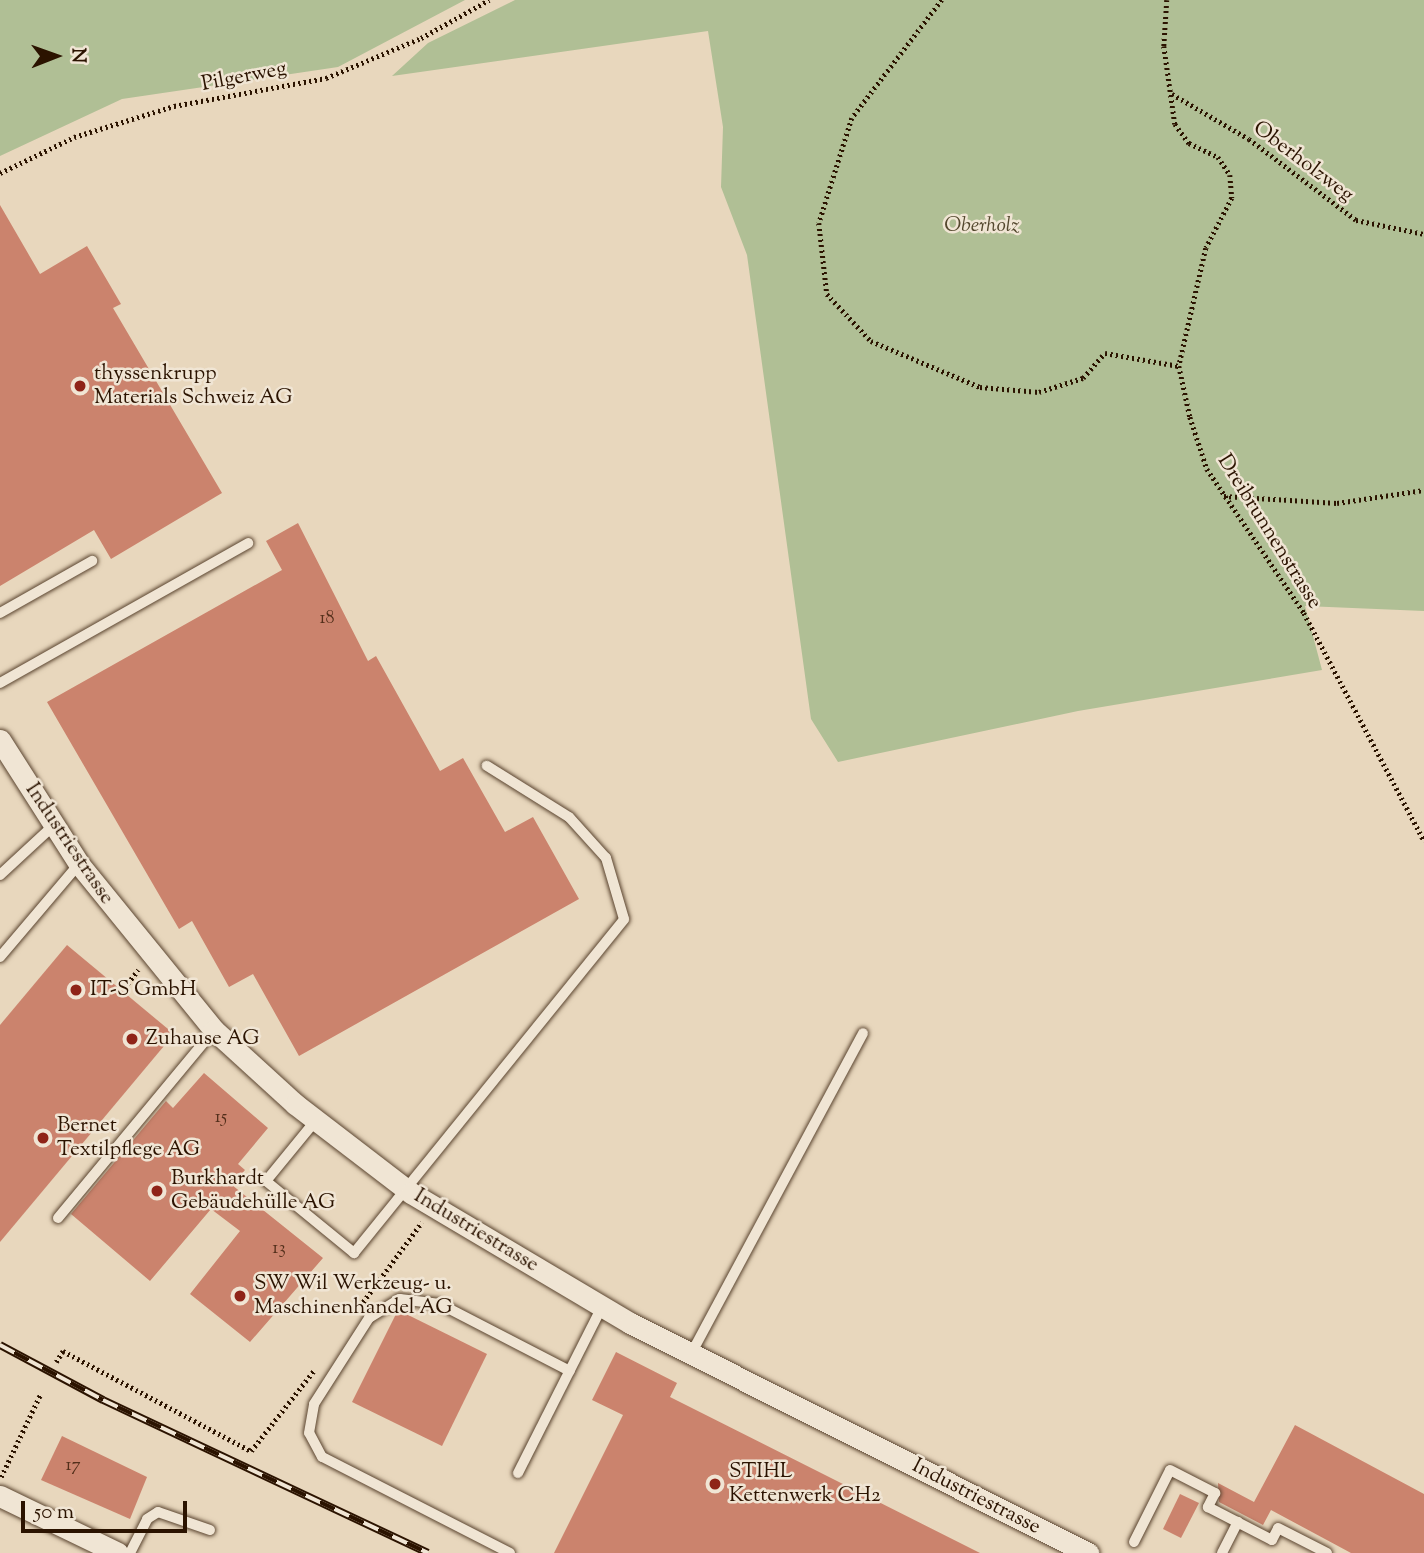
<!DOCTYPE html>
<html>
<head>
<meta charset="utf-8">
<style>
	body { margin:0 }
	#map { position:relative; width:1424px; height:1553px; overflow:hidden; background:#e8d7bd; font-family:"Sorts Mill Goudy",serif }
	div>[style] { position:absolute }
	.green>* { inset:0; background:#b0bf95 }
	.building>* { inset:0; background:#cb836d }
	.path>* { height:4.5px; margin-top:-2.25px; transform-origin:0; background:repeating-linear-gradient(90deg,#2b1300 0 2px,transparent 0 5.5px) }
	.roads { filter:drop-shadow(0 0 2px #5a442f) drop-shadow(0 0 2px #5a442f) }
	.lane>* { height:10px; margin:-5px; padding:0 5px; transform-origin:5px; border-radius:5px; background:#f0e5d4 }
	.street>* { height:21px; margin:-10.5px; padding:0 10.5px; transform-origin:10.5px; border-radius:10.5px; background:#f0e5d4 }
	.rail>* { height:8px; margin-top:-4px; transform-origin:0; background:repeating-linear-gradient(90deg,#f0e5d4 0 16px,#2b1300 0 32px); box-sizing:border-box; border-block:2px solid #2b1300 }
	.dots>* { width:19px; height:19px; translate:-50% -50%; box-sizing:border-box; border:4px solid #f0e5d4; border-radius:50% }
	span { translate:-50% -50%; white-space:nowrap; text-align:center; line-height:1.15; -webkit-text-stroke:5px #f0e5d4; paint-order:stroke }
	.number-label { font-size:18px; color:#532f1b }
	.number-label span { -webkit-text-stroke-width:0 }
	.street-label { font-size:21px; color:#2b1300 }
	.park-label { font-size:21px; color:#53472d; font-style:italic }
	.poi-label { font-size:21px; color:#2b1300 }
	.left { translate:0 -50%; text-align:left }
	.north { position:absolute; left:21px; top:21px; width:70px; height:70px; -webkit-text-stroke:5px #f0e5d4; paint-order:stroke; rotate:89deg; font-size:19px; font-weight:700; line-height:28px; text-align:center; color:#2b1300 }
	.north::after { content:''; display:block; margin:auto; width:24px; height:32px; background:#2b1300; clip-path:polygon(50% 0,100% 100%,50% 72%,0 100%) }
	.scale { position:absolute; left:21px; top:1501px; width:166px; height:32px; box-sizing:border-box; border:4px solid #2b1300; border-top:0; padding-left:9px; font-size:21px; line-height:24px; white-space:nowrap; color:#2b1300; -webkit-text-stroke:5px #f0e5d4; paint-order:stroke }
</style>
</head>
<body>
<div id="map">
	<div class="green">
		<i style="clip-path:polygon(0 0,465px 0,338px 67px,122px 99px,0 156px)"></i>
		<i style="clip-path:polygon(515px 0,1424px 0,1424px 611px,1305px 606px,1322px 670px,1078px 711px,838px 762px,811px 719px,747px 255px,721px 187px,723px 127px,708px 31px,392px 76px,428px 43px)"></i>
	</div>
	<div class="building">
		<i style="clip-path:polygon(0 205px,40px 274px,87px 246px,121px 304px,113px 308px,222px 493px,111px 559px,94px 530px,0 586px)"></i>
		<i style="clip-path:polygon(298px 523px,368px 661px,376px 656px,440px 771px,463px 758px,505px 832px,533px 817px,579px 899px,299px 1056px,253px 974px,229px 987px,192px 921px,179px 929px,47px 702px,282px 570px,266px 541px)"></i>
		<i style="clip-path:polygon(67px 945px,174px 1034px,0 1242px,0 1025px)"></i>
		<i style="clip-path:polygon(204px 1073px,268px 1128px,238px 1164px,245px 1170px,232px 1185px,323px 1258px,250px 1342px,190px 1294px,240px 1231px,211px 1209px,150px 1281px,71px 1214px,166px 1101px,173px 1108px)"></i>
		<i style="clip-path:polygon(398px 1310px,487px 1354px,442px 1446px,352px 1402px)"></i>
		<i style="clip-path:polygon(616px 1352px,677px 1383px,670px 1397px,980px 1553px,554px 1553px,623px 1415px,592px 1400px)"></i>
		<i style="clip-path:polygon(1295px 1425px,1424px 1494px,1424px 1553px,1351px 1553px,1271px 1510px,1263px 1525px,1219px 1502px,1218px 1483px,1254px 1502px)"></i>
		<i style="clip-path:polygon(62px 1436px,147px 1477px,130px 1519px,41px 1480px)"></i>
		<i style="clip-path:polygon(1180px 1494px,1199px 1503px,1181px 1538px,1163px 1529px)"></i>
	</div>
	<div class="path">
		<i style="left:942px;top:0;width:148px;rotate:127.3deg"></i>
		<i style="left:852px;top:118px;width:110px;rotate:107.4deg"></i>
		<i style="left:819px;top:223px;width:71px;rotate:83.6deg"></i>
		<i style="left:827px;top:294px;width:64px;rotate:46.9deg"></i>
		<i style="left:871px;top:341px;width:118px;rotate:22.9deg"></i>
		<i style="left:980px;top:387px;width:59px;rotate:4.8deg"></i>
		<i style="left:1039px;top:392px;width:46px;rotate:-17.7deg"></i>
		<i style="left:1083px;top:378px;width:33px;rotate:-49deg"></i>
		<i style="left:1105px;top:353px;width:75px;rotate:10deg"></i>
		<i style="left:1167px;top:0;width:46px;rotate:93.7deg"></i>
		<i style="left:1164px;top:46px;width:79px;rotate:82deg"></i>
		<i style="left:1175px;top:124px;width:24px;rotate:54deg"></i>
		<i style="left:1189px;top:143px;width:32px;rotate:26deg"></i>
		<i style="left:1218px;top:157px;width:22px;rotate:56deg"></i>
		<i style="left:1230px;top:175px;width:23px;rotate:85deg"></i>
		<i style="left:1232px;top:198px;width:56px;rotate:117.5deg"></i>
		<i style="left:1206px;top:248px;width:121px;rotate:102.9deg"></i>
		<i style="left:1179px;top:366px;width:52px;rotate:77.8deg"></i>
		<i style="left:1190px;top:417px;width:55px;rotate:71.9deg"></i>
		<i style="left:1207px;top:469px;width:174px;rotate:56deg"></i>
		<i style="left:1304px;top:613px;width:258px;rotate:62.2deg"></i>
		<i style="left:1172px;top:94px;width:89px;rotate:30.3deg"></i>
		<i style="left:1249px;top:139px;width:134px;rotate:37.1deg"></i>
		<i style="left:1356px;top:220px;width:69px;rotate:11.6deg"></i>
		<i style="left:0;top:173px;width:82px;rotate:-25.9deg"></i>
		<i style="left:74px;top:137px;width:105px;rotate:-17.2deg"></i>
		<i style="left:174px;top:106px;width:155px;rotate:-10.4deg"></i>
		<i style="left:326px;top:78px;width:103px;rotate:-22.8deg"></i>
		<i style="left:421px;top:38px;width:78px;rotate:-29.2deg"></i>
		<i style="left:1224px;top:496px;width:113px;rotate:3.5deg"></i>
		<i style="left:1337px;top:503px;width:88px;rotate:-8.5deg"></i>
		<i style="left:124px;top:988px;width:23px;rotate:-52deg"></i>
		<i style="left:363px;top:1302px;width:99px;rotate:-53.6deg"></i>
		<i style="left:56px;top:1362px;width:13px;rotate:-58deg"></i>
		<i style="left:63px;top:1351px;width:213px;rotate:28deg"></i>
		<i style="left:251px;top:1451px;width:104px;rotate:-52deg"></i>
		<i style="left:1px;top:1477px;width:93px;rotate:-64.5deg"></i>
	</div>
	<div class="roads">
		<div class="lane">
			<i style="left:0;top:613px;width:106px;rotate:-29.5deg"></i>
			<i style="left:0;top:683px;width:285px;rotate:-29.4deg"></i>
			<i style="left:0;top:875px;width:74px;rotate:-42.8deg"></i>
			<i style="left:0;top:957px;width:122px;rotate:-49.7deg"></i>
			<i style="left:316px;top:1120px;width:79px;rotate:129.3deg"></i>
			<i style="left:266px;top:1181px;width:114px;rotate:39.3deg"></i>
			<i style="left:354px;top:1253px;width:429px;rotate:-51deg"></i>
			<i style="left:624px;top:919px;width:64px;rotate:-106.4deg"></i>
			<i style="left:606px;top:858px;width:55px;rotate:-132.1deg"></i>
			<i style="left:569px;top:817px;width:97px;rotate:-148.1deg"></i>
			<i style="left:58px;top:1218px;width:244px;rotate:-50.3deg"></i>
			<i style="left:691px;top:1354px;width:364px;rotate:-61.8deg"></i>
			<i style="left:518px;top:1473px;width:186px;rotate:-63.2deg"></i>
			<i style="left:1134px;top:1542px;width:80px;rotate:-63.4deg"></i>
			<i style="left:1170px;top:1470px;width:51px;rotate:27.1deg"></i>
			<i style="left:1215px;top:1493px;width:16px;rotate:117deg"></i>
			<i style="left:1208px;top:1507px;width:72px;rotate:27.3deg"></i>
			<i style="left:1272px;top:1540px;width:13px;rotate:-63deg"></i>
			<i style="left:1278px;top:1528px;width:55px;rotate:27deg"></i>
			<i style="left:130px;top:1553px;width:38px;rotate:-63deg"></i>
			<i style="left:147px;top:1519px;width:13px;rotate:-32deg"></i>
			<i style="left:158px;top:1512px;width:55px;rotate:19.1deg"></i>
			<i style="left:510px;top:1553px;width:211px;rotate:-152.9deg"></i>
			<i style="left:322px;top:1457px;width:27px;rotate:-118deg"></i>
			<i style="left:309px;top:1433px;width:29px;rotate:-80deg"></i>
			<i style="left:314px;top:1404px;width:102px;rotate:-57.4deg"></i>
			<i style="left:369px;top:1318px;width:36px;rotate:-32deg"></i>
			<i style="left:400px;top:1299px;width:40px;rotate:7.1deg"></i>
			<i style="left:440px;top:1304px;width:146px;rotate:27.3deg"></i>
			<i style="left:1222px;top:1553px;width:35px;rotate:-63deg"></i>
		</div>
		<div class="street">
			<i style="left:0;top:740px;width:147px;rotate:57.5deg"></i>
			<i style="left:79px;top:864px;width:214px;rotate:50.9deg"></i>
			<i style="left:214px;top:1030px;width:110px;rotate:42.4deg"></i>
			<i style="left:295px;top:1104px;width:146px;rotate:37.5deg"></i>
			<i style="left:411px;top:1193px;width:255px;rotate:30.7deg"></i>
			<i style="left:630px;top:1323px;width:513px;rotate:26.67deg"></i>
			<i style="left:0;top:1496px;width:131px;rotate:25.8deg"></i>
		</div>
	</div>
	<div class="rail">
		<i style="left:0;top:1345px;width:117px;rotate:28.1deg"></i>
		<i style="left:103px;top:1400px;width:359px;rotate:25.2deg"></i>
	</div>
	<div class="dots">
		<i style="left:80px;top:386px;background:#8f2418"></i>
		<i style="left:76px;top:990px;background:#8f2418"></i>
		<i style="left:132px;top:1039px;background:#8f2418"></i>
		<i style="left:43px;top:1138px;background:#8f2418"></i>
		<i style="left:157px;top:1191px;background:#8f2418"></i>
		<i style="left:240px;top:1296px;background:#8f2418"></i>
		<i style="left:715px;top:1484px;background:#8f2418"></i>
	</div>
	<div class="number-label">
		<span style="left:327px;top:619px">18</span>
		<span style="left:221px;top:1118px">15</span>
		<span style="left:279px;top:1249px">13</span>
		<span style="left:73px;top:1466px">17</span>
	</div>
	<div class="street-label">
		<span style="left:244px;top:77px;rotate:-11deg">Pilgerweg</span>
		<span style="left:1303px;top:162px;rotate:37deg">Oberholzweg</span>
		<span style="left:1269px;top:532px;rotate:58deg">Dreibrunnenstrasse</span>
		<span style="left:69px;top:844px;rotate:56deg">Industriestrasse</span>
		<span style="left:476px;top:1231px;rotate:31deg">Industriestrasse</span>
		<span style="left:976px;top:1497px;rotate:27deg">Industriestrasse</span>
	</div>
	<div class="park-label">
		<span style="left:982px;top:226px">Oberholz</span>
	</div>
	<div class="poi-label">
		<span class="left" style="left:94px;top:386px">thyssenkrupp<br>Materials Schweiz AG</span>
		<span class="left" style="left:90px;top:990px">IT-S GmbH</span>
		<span class="left" style="left:146px;top:1039px">Zuhause AG</span>
		<span class="left" style="left:57px;top:1138px">Bernet<br>Textilpflege AG</span>
		<span class="left" style="left:171px;top:1191px">Burkhardt<br>Gebäudehülle AG</span>
		<span class="left" style="left:254px;top:1296px">SW Wil Werkzeug- u.<br>Maschinenhandel AG</span>
		<span class="left" style="left:729px;top:1484px">STIHL<br>Kettenwerk CH2</span>
	</div>
	<div class="north">N</div>
	<div class="scale">50 m</div>
</div>
</body>
</html>
